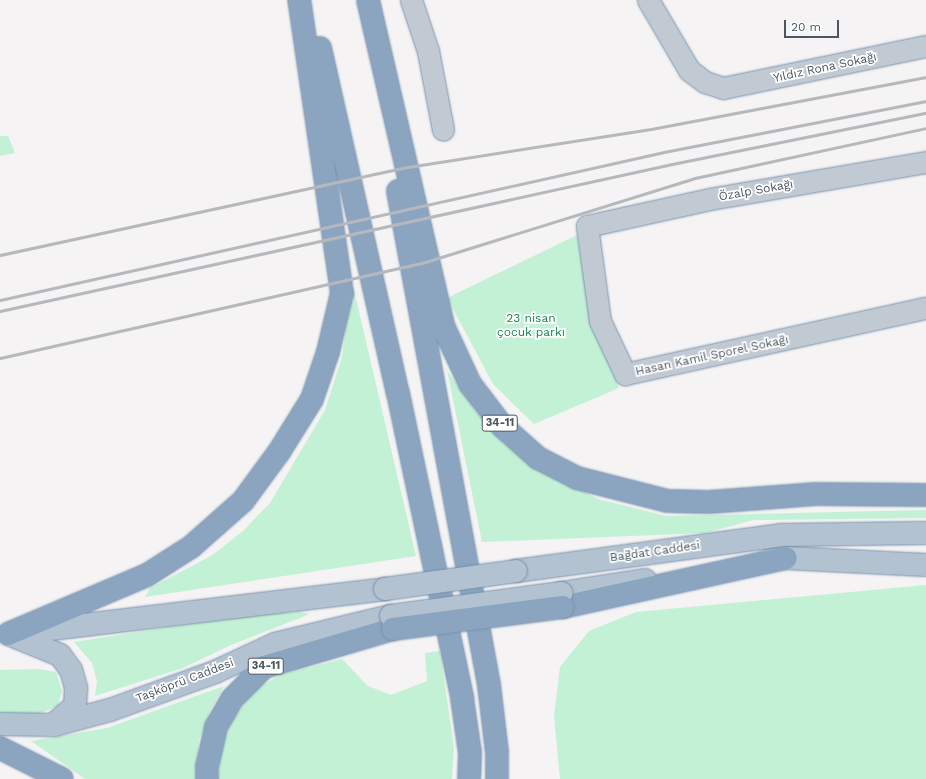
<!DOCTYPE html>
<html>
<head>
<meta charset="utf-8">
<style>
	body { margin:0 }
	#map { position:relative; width:926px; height:779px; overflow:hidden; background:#f5f3f3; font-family:"Work Sans",sans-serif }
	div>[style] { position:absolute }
	.green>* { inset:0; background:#c3f1d5 }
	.roads { filter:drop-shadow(0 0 1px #7690ad) drop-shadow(0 0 1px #7690ad) }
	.minor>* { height:21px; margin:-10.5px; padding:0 10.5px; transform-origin:10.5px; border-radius:10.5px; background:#c1cad2 }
	.major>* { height:22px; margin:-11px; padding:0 11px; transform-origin:11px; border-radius:11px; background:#b3c2d1 }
	.highway>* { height:22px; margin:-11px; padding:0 11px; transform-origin:11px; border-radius:11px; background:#8ba5c1 }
	.rail>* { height:3px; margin:-1.5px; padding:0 1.5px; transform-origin:1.5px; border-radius:1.5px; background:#b5b8bd }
	.bridges { filter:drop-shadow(0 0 1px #7690ad) drop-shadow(0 0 1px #7690ad) }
	.major-bridge>* { height:22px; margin:-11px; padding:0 11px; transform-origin:11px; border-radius:11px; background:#b3c2d1 }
	.highway-bridge>* { height:22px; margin:-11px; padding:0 11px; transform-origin:11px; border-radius:11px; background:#8ba5c1 }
	span { translate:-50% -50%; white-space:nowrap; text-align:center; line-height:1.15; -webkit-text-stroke:3.5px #fff; paint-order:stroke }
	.shield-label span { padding:1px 3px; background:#fff; border:1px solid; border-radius:3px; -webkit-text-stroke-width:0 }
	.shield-label { font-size:11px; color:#4a5661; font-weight:700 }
	.street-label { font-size:12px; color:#4a5661 }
	.park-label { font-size:12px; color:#17864f }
	.scale { position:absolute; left:784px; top:20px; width:55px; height:18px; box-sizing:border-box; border:2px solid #4a5661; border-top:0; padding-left:5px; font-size:12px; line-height:14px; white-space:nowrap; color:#4a5661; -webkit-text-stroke:3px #fff; paint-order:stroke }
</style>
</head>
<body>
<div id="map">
	<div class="green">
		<i style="clip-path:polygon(0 136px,8px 136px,15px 153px,0 156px)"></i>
		<i style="clip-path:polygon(577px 235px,590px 312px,619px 388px,534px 424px,493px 384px,447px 298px)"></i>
		<i style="clip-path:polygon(354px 290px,416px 556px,145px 597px,150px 588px,211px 556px,243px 531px,270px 503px,325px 410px,342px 357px,350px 295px)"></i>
		<i style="clip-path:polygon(447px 370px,475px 411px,504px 444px,529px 463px,598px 499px,666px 516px,926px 510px,926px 518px,754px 520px,705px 533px,482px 542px)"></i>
		<i style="clip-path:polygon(926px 585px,926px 779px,560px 779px,554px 716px,560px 667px,589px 631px,636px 612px)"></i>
		<i style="clip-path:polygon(301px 612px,310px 614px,231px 645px,183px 668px,95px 696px,97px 681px,92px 663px,74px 642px,246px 615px)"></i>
		<i style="clip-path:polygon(440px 651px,454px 748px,452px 779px,218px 779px,222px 745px,233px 720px,254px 690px,280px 675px,342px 659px,368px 686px,391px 695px,427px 681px,425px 653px)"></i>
		<i style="clip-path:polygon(39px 669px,56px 672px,62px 691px,58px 706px,38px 714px,0 715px,0 670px)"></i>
		<i style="clip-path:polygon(224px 686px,210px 711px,199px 740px,196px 779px,85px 779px,31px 741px,107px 728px)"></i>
	</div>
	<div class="roads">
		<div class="minor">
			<i style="left:411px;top:0;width:54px;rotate:71.6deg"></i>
			<i style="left:428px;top:51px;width:80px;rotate:79.2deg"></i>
			<i style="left:648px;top:0;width:81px;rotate:59.6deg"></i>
			<i style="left:689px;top:70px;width:20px;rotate:37deg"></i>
			<i style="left:705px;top:82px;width:19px;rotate:18deg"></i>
			<i style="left:723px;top:88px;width:207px;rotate:-11.7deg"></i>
			<i style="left:926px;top:162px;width:219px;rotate:170.3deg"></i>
			<i style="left:710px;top:199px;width:126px;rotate:167.6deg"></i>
			<i style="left:587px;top:226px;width:96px;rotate:82.2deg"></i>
			<i style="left:600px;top:321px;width:59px;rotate:64.7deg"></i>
			<i style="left:625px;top:374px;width:308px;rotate:-12.4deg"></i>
		</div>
		<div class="major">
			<i style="left:768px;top:561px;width:18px;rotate:-9deg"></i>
			<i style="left:786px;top:558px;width:140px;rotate:2.9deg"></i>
			<i style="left:516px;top:571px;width:267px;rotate:-7.7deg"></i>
			<i style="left:781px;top:535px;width:145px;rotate:-0.8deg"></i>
			<i style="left:561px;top:593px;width:85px;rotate:-8.8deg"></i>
			<i style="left:17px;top:633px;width:371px;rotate:-6.8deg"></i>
			<i style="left:11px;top:635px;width:53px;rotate:22.2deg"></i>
			<i style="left:60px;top:655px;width:19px;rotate:54deg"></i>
			<i style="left:71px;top:670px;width:19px;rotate:74deg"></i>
			<i style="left:76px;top:688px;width:18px;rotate:93deg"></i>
			<i style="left:75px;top:706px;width:28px;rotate:139deg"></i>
			<i style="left:0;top:724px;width:54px;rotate:1.1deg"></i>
			<i style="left:54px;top:725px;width:58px;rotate:-15deg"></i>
			<i style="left:110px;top:710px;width:112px;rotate:-19.9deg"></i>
			<i style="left:215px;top:672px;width:66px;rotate:-25deg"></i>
			<i style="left:275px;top:644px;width:119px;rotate:-13.6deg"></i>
		</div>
		<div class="highway">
			<i style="left:368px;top:0;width:337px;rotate:77deg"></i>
			<i style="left:444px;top:328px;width:62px;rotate:65.1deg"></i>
			<i style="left:470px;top:384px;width:54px;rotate:52.5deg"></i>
			<i style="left:503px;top:427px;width:47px;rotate:41.5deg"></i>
			<i style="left:538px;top:458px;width:44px;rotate:27.1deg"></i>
			<i style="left:577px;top:478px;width:94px;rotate:14.2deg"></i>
			<i style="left:668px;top:501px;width:41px;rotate:1.4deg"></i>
			<i style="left:709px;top:502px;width:107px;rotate:-4.3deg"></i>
			<i style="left:816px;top:494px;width:110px;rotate:0.5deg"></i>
			<i style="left:320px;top:48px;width:354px;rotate:77.3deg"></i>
			<i style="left:398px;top:393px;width:312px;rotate:78.1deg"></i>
			<i style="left:462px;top:698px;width:56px;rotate:81.7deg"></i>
			<i style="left:470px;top:753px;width:26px;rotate:92deg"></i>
			<i style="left:398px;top:191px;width:502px;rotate:79.56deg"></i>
			<i style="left:489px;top:685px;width:67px;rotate:83.2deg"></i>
			<i style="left:497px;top:752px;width:27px;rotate:90deg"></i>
			<i style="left:563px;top:607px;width:228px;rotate:-12.4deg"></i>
			<i style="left:8px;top:634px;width:151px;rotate:-23deg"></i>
			<i style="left:147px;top:575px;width:52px;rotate:-32.5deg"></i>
			<i style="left:191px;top:547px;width:69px;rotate:-41.5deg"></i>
			<i style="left:243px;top:501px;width:61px;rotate:-53.7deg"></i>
			<i style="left:279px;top:452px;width:62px;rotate:-58.1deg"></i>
			<i style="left:312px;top:399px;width:50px;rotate:-71.2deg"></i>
			<i style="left:328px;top:352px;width:61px;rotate:-76.7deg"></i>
			<i style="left:342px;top:293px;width:296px;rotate:-98.3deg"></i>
			<i style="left:0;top:748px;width:69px;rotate:26.6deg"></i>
			<i style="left:207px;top:779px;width:12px;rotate:-90deg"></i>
			<i style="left:207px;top:767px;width:41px;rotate:-77.3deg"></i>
			<i style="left:216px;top:727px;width:32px;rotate:-60deg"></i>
			<i style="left:232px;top:699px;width:45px;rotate:-45deg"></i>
			<i style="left:264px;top:667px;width:134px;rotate:-16.4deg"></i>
		</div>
	</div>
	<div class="rail">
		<i style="left:0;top:255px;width:417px;rotate:-12.2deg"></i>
		<i style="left:408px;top:167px;width:246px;rotate:-8.9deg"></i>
		<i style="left:651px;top:129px;width:280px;rotate:-10.7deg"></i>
		<i style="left:0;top:300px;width:685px;rotate:-12.56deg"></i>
		<i style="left:669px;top:151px;width:262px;rotate:-11deg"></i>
		<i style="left:0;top:311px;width:688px;rotate:-12.34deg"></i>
		<i style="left:672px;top:164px;width:259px;rotate:-11.4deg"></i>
		<i style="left:0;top:358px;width:433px;rotate:-12.7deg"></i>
		<i style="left:422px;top:263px;width:286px;rotate:-17.3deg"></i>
		<i style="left:695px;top:178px;width:236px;rotate:-12.2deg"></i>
	</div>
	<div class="bridges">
		<div class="major-bridge">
			<i style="left:385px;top:589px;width:132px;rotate:-7.8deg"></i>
			<i style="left:391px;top:616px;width:172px;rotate:-7.7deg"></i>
		</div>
		<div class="highway-bridge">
			<i style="left:393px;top:629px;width:171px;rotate:-7.4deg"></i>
		</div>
	</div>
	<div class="shield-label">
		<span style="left:500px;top:423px">34-11</span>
		<span style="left:266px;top:666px">34-11</span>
	</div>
	<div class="street-label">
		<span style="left:825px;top:68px;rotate:-12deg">Yıldız Rona Sokağı</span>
		<span style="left:756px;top:191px;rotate:-10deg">Özalp Sokağı</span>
		<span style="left:712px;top:356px;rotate:-12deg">Hasan Kamil Sporel Sokağı</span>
		<span style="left:655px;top:552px;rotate:-8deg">Bağdat Caddesi</span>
		<span style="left:185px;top:681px;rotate:-21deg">Taşköprü Caddesi</span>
	</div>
	<div class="park-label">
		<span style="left:531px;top:326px">23 nisan<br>çocuk parkı</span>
	</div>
	<div class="scale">20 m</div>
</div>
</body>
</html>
